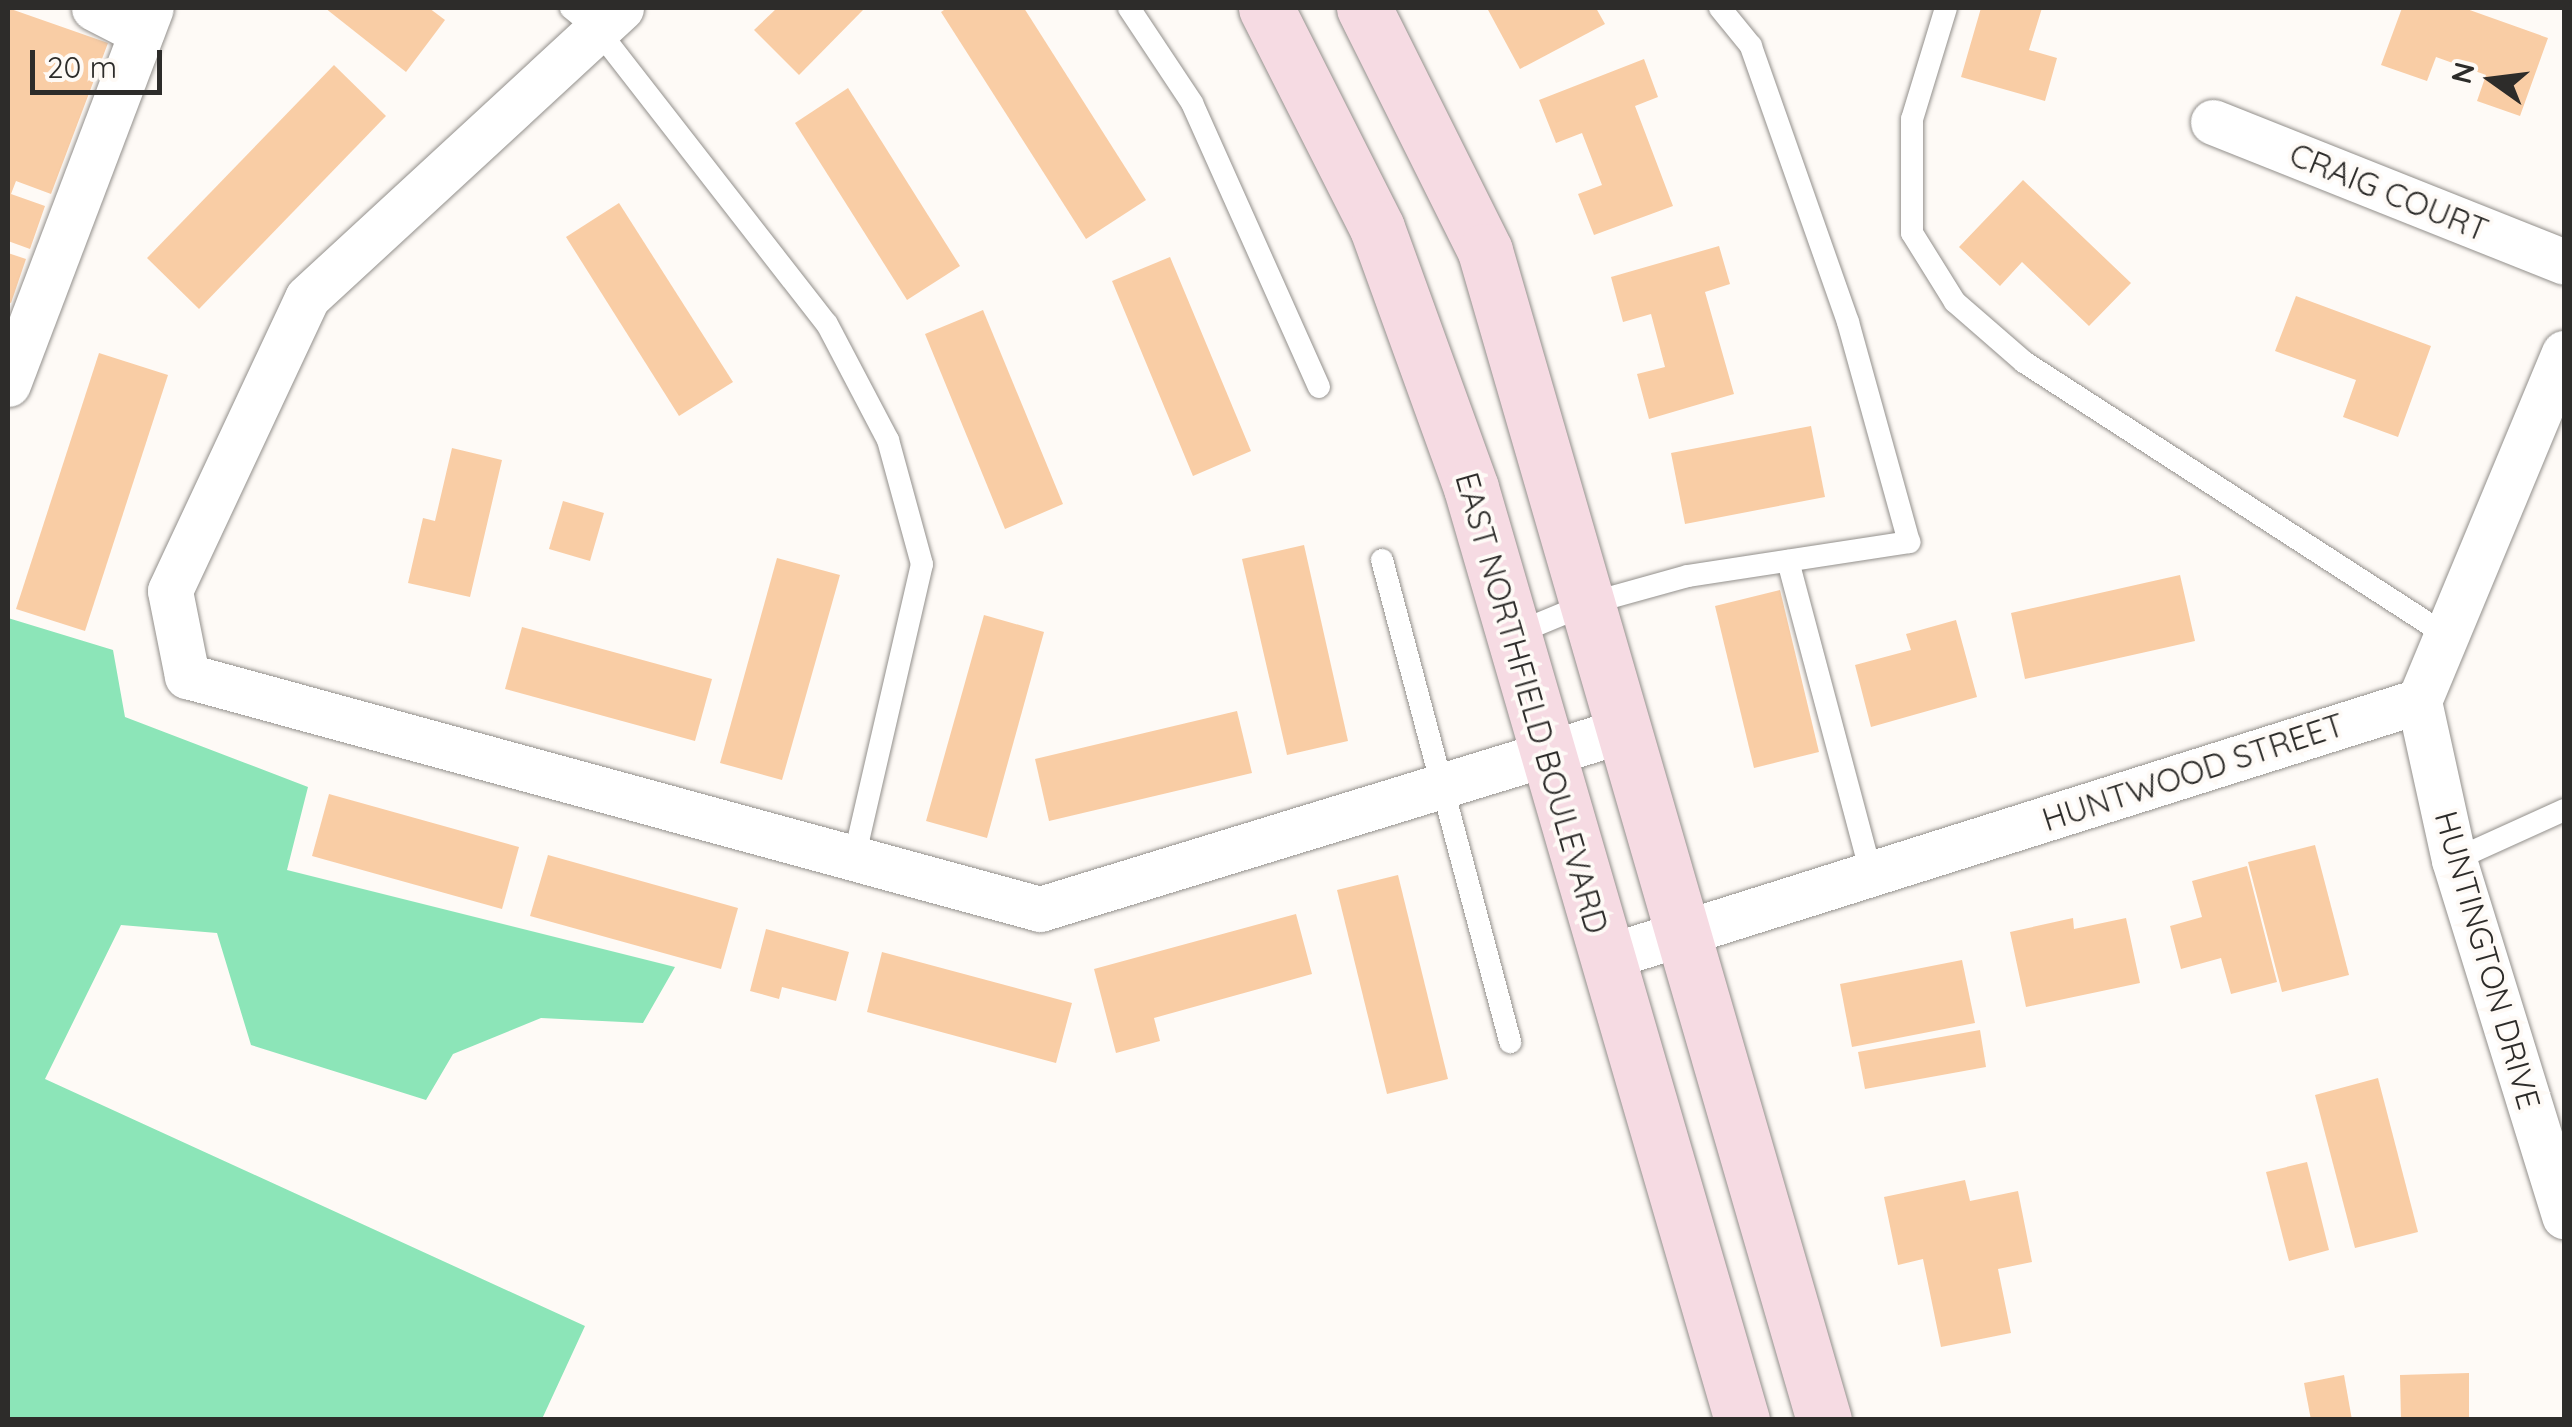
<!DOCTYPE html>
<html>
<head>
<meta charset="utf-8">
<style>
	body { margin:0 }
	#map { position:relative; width:2572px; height:1427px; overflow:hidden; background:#fefaf6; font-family:Quicksand,sans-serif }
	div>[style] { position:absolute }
	.green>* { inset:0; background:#8ce5b8 }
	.building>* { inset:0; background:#f9cda5 }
	.roads { filter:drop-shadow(0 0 2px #93908c) drop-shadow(0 0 2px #93908c) }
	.service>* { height:22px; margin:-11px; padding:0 11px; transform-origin:11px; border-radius:11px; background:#fff }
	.minor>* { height:45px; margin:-22.5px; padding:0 22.5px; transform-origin:22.5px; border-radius:22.5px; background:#fff }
	.secondary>* { height:55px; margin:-27.5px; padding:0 27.5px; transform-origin:27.5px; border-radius:27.5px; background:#f6dbe3 }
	span { translate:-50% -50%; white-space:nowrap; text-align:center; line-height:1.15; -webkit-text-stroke:8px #fefaf6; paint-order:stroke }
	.street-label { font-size:32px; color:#2d2c2a }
	.frame { position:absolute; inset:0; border:10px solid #2d2c2a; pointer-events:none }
	.north { position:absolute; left:2442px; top:30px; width:100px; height:100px; -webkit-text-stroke:8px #fefaf6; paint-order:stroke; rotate:284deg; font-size:28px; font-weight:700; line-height:40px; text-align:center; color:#2d2c2a }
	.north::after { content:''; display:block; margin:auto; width:35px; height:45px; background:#2d2c2a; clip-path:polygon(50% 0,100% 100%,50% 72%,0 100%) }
	.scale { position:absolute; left:30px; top:50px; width:132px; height:45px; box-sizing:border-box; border:5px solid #2d2c2a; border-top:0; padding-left:12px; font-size:30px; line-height:35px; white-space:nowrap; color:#2d2c2a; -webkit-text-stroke:8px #fefaf6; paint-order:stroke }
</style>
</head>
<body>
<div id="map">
	<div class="green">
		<i style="clip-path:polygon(8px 618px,113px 650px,125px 717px,308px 787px,287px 870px,675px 967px,643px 1023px,541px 1018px,453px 1054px,426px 1100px,251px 1045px,217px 933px,121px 925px,45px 1079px,585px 1326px,542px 1419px,8px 1419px)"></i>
	</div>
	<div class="building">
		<i style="clip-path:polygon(8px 8px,108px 43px,51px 194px,16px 181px,11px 194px,45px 206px,30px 249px,8px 241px)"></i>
		<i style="clip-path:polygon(325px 8px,429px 8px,445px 20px,406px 72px)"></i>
		<i style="clip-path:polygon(777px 8px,865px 8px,799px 75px,754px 30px)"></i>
		<i style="clip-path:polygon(947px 8px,1024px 8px,1146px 200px,1086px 239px,941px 12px)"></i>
		<i style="clip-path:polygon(1487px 8px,1596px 8px,1605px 24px,1520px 69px)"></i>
		<i style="clip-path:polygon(1981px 8px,2042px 8px,2029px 50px,2057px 58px,2045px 101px,1961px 77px)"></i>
		<i style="clip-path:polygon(2402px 8px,2464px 8px,2548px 38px,2520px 116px,2477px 101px,2486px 75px,2436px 57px,2427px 81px,2381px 65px)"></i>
		<i style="clip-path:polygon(1644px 59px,1658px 97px,1635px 106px,1673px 206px,1594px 235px,1578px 194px,1602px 185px,1582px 133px,1556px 143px,1539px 100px)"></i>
		<i style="clip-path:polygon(334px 65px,386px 116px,199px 309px,147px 258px)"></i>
		<i style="clip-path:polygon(848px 88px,960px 266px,907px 300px,795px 123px)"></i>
		<i style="clip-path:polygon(2023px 180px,2131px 283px,2089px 326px,2022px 262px,2000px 286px,1959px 247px)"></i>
		<i style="clip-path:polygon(619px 203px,733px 382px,679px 416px,566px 237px)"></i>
		<i style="clip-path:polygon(1719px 246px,1730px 284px,1705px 292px,1734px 394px,1649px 419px,1637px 374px,1665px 367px,1651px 314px,1623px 322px,1611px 277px)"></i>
		<i style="clip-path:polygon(8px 253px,26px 259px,11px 303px,8px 302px)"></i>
		<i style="clip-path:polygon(1170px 257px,1251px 451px,1193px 476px,1112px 281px)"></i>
		<i style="clip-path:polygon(2296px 296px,2431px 346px,2398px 437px,2343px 417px,2356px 380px,2275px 351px)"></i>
		<i style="clip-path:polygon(983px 310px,1063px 504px,1005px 529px,925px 334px)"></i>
		<i style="clip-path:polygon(99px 353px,168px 375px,85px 631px,16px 609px)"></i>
		<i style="clip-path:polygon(1811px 426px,1825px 497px,1685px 524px,1671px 453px)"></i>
		<i style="clip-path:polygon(452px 448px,502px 460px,470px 597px,408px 583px,423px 518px,435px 521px)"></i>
		<i style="clip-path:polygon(563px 501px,604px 513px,590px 561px,549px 549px)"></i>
		<i style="clip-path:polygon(1304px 545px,1348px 741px,1287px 755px,1242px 559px)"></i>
		<i style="clip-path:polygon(777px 558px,840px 575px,782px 780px,720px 763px)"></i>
		<i style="clip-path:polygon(2180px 575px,2195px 641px,2025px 679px,2011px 613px)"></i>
		<i style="clip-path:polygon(1780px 590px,1819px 752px,1754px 768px,1715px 606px)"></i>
		<i style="clip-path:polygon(984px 615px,1044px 632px,987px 838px,926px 821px)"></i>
		<i style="clip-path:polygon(1956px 620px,1977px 697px,1871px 727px,1855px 665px,1911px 650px,1906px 634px)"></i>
		<i style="clip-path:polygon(522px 627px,712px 679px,695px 741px,505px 689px)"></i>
		<i style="clip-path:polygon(1237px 711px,1252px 773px,1049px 821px,1035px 759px)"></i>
		<i style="clip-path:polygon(329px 794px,519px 847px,502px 909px,312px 856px)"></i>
		<i style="clip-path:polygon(2315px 845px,2349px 975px,2282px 992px,2248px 862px)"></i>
		<i style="clip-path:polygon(548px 855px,738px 908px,721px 969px,530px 916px)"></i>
		<i style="clip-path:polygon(2247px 866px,2277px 982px,2231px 994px,2221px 958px,2181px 969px,2170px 926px,2202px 917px,2192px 881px)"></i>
		<i style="clip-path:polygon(1398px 875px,1448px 1079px,1387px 1094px,1337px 890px)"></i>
		<i style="clip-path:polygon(1296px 914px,1312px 974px,1154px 1018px,1160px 1041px,1116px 1053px,1094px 969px)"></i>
		<i style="clip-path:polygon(2073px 918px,2074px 929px,2126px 918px,2140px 983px,2026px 1007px,2010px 932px)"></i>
		<i style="clip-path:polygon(766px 929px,849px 952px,836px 1001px,782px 987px,779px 999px,750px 991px)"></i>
		<i style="clip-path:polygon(882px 952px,1072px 1003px,1056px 1063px,867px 1012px)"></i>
		<i style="clip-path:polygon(1962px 960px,1975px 1023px,1852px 1047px,1840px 984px)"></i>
		<i style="clip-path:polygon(1980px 1030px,1986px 1067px,1865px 1089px,1858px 1052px)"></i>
		<i style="clip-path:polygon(2378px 1078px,2418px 1232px,2355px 1248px,2315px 1095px)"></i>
		<i style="clip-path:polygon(2307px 1162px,2329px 1250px,2289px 1261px,2266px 1172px)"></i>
		<i style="clip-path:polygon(1965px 1180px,1970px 1201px,2018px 1191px,2032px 1262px,1998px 1269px,2011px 1333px,1941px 1347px,1923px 1259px,1898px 1265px,1884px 1197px)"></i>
		<i style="clip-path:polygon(2469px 1373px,2469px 1420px,2401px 1420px,2400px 1375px)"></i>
		<i style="clip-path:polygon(2344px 1375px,2352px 1420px,2311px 1420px,2304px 1383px)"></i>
	</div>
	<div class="roads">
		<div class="service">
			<i style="left:571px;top:8px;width:33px;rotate:39deg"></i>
			<i style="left:597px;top:29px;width:374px;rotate:52.1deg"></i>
			<i style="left:827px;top:324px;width:131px;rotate:62.3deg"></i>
			<i style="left:888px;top:440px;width:129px;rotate:74.7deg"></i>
			<i style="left:922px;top:564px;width:303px;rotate:103deg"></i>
			<i style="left:1129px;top:8px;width:114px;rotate:56.4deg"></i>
			<i style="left:1192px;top:103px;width:311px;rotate:65.9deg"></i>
			<i style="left:1946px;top:8px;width:116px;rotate:107deg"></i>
			<i style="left:1912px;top:119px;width:114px;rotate:90deg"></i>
			<i style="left:1912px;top:233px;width:81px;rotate:58.1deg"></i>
			<i style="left:1955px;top:302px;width:91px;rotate:41deg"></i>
			<i style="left:2024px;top:362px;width:503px;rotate:32.9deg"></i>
			<i style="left:1382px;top:560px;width:499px;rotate:75.1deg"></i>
			<i style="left:1788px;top:561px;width:324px;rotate:75.1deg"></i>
			<i style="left:1512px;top:635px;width:81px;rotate:-22.5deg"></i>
			<i style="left:1587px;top:604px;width:105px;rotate:-15.5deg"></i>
			<i style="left:1688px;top:576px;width:224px;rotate:-8.7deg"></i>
			<i style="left:1909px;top:542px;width:228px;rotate:-105.5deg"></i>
			<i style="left:1848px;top:322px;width:293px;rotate:-109.4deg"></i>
			<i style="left:1751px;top:46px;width:49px;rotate:-129.2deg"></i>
			<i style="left:2454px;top:860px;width:121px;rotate:-24.4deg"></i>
		</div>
		<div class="minor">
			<i style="left:94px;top:8px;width:53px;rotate:27.1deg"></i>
			<i style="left:621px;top:8px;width:427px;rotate:137.3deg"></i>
			<i style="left:307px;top:298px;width:323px;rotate:115.1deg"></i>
			<i style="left:170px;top:591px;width:87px;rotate:78.7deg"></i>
			<i style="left:187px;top:676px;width:884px;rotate:15.28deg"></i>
			<i style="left:1040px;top:909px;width:611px;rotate:-17.04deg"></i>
			<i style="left:2213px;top:122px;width:378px;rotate:21.7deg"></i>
			<i style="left:8px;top:384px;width:402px;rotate:-69.2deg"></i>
			<i style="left:2419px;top:701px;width:163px;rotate:77.6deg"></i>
			<i style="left:2454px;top:860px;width:373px;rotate:72.8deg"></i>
			<i style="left:1607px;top:957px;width:851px;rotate:-17.5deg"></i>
			<i style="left:2419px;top:701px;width:377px;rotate:-67.4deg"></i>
		</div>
		<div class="secondary">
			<i style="left:1266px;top:8px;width:246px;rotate:63.2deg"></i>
			<i style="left:1377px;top:228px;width:276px;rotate:70.1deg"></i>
			<i style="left:1471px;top:488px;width:971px;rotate:73.79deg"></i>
			<i style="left:1364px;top:8px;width:271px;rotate:63.5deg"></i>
			<i style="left:1485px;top:251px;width:1217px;rotate:73.83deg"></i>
		</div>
	</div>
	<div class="street-label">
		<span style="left:2389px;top:192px;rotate:22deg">CRAIG COURT</span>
		<span style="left:1532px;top:703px;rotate:74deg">EAST NORTHFIELD BOULEVARD</span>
		<span style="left:2193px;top:772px;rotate:-18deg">HUNTWOOD STREET</span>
		<span style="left:2488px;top:960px;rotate:74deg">HUNTINGTON DRIVE</span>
	</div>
	<div class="frame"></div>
	<div class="north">N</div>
	<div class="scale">20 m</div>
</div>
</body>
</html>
